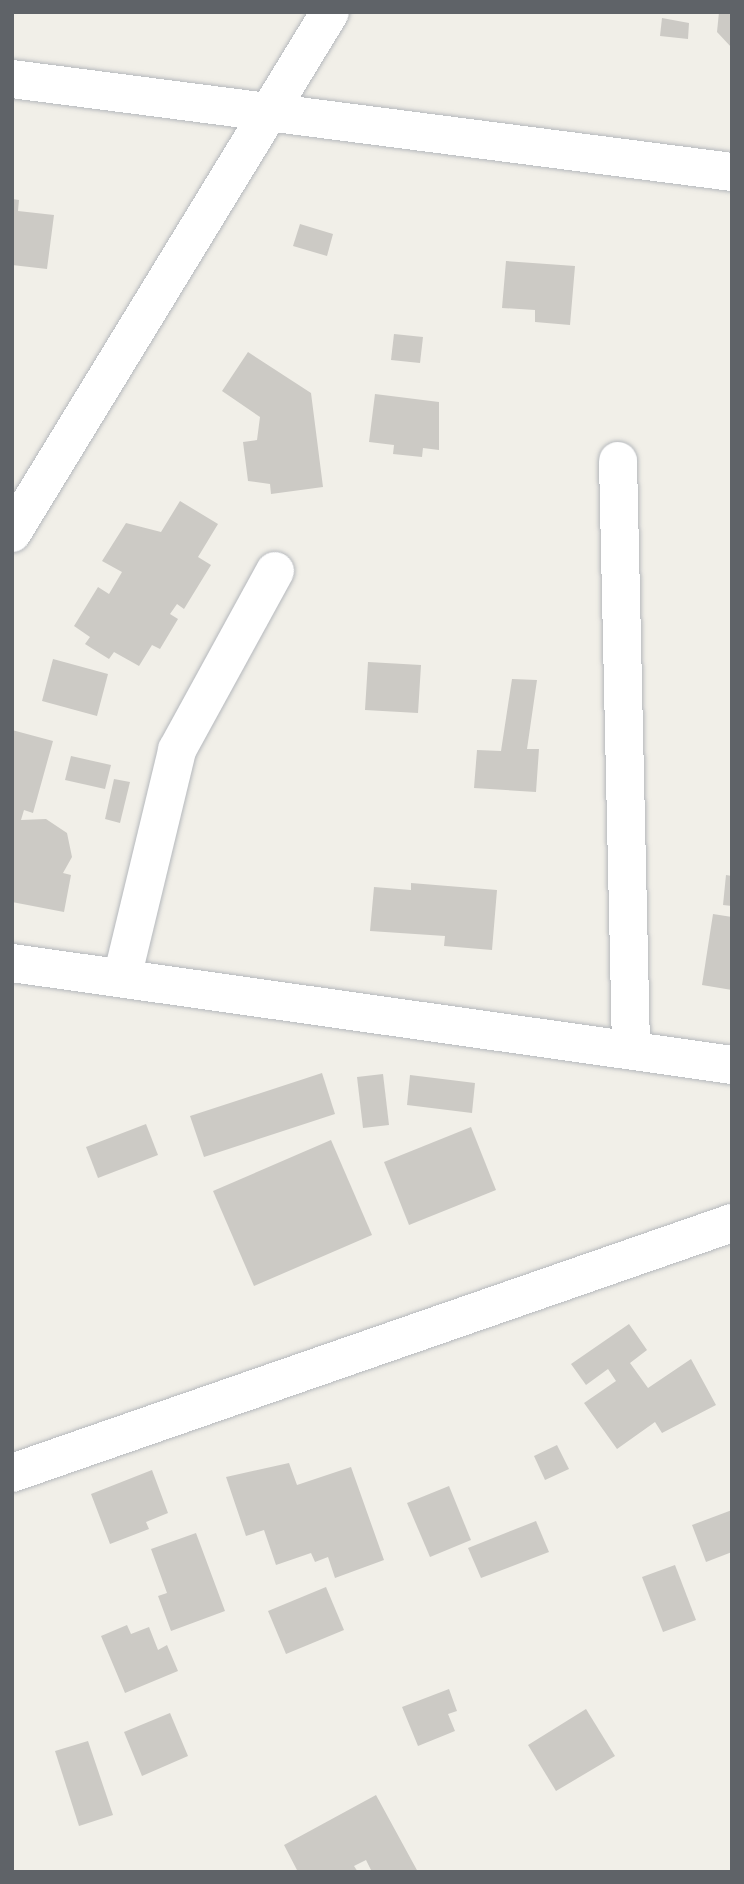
<!DOCTYPE html>
<html>
<head>
<meta charset="utf-8">
<style>
	body { margin:0 }
	#map { position:relative; width:744px; height:1884px; overflow:hidden; background:#f1efe8; font-family:"Golos Text",sans-serif }
	div>[style] { position:absolute }
	.building>* { inset:0; background:#cccac5 }
	.roads { filter:drop-shadow(0 0 2px #b5b8bc) drop-shadow(0 0 2px #b5b8bc) }
	.minor>* { height:38px; margin:-19px; padding:0 19px; transform-origin:19px; border-radius:19px; background:#fff }
	span { translate:-50% -50%; white-space:nowrap; text-align:center; line-height:1.15; -webkit-text-stroke:7px #fff; paint-order:stroke }
	.frame { position:absolute; inset:0; border:14px solid #5f6368; pointer-events:none }
</style>
</head>
<body>
<div id="map">
	<div class="building">
		<i style="clip-path:polygon(719px 12px,732px 12px,732px 48px,717px 32px)"></i>
		<i style="clip-path:polygon(662px 18px,689px 23px,688px 39px,660px 36px)"></i>
		<i style="clip-path:polygon(12px 199px,19px 200px,18px 211px,54px 215px,47px 269px,12px 265px)"></i>
		<i style="clip-path:polygon(300px 224px,333px 234px,327px 256px,293px 246px)"></i>
		<i style="clip-path:polygon(506px 261px,575px 266px,570px 325px,535px 322px,535px 310px,502px 308px)"></i>
		<i style="clip-path:polygon(394px 334px,423px 337px,420px 363px,391px 360px)"></i>
		<i style="clip-path:polygon(248px 352px,311px 393px,323px 487px,271px 494px,270px 484px,248px 481px,243px 442px,257px 440px,260px 417px,222px 391px)"></i>
		<i style="clip-path:polygon(375px 394px,439px 402px,439px 450px,423px 448px,422px 457px,393px 454px,394px 445px,369px 442px)"></i>
		<i style="clip-path:polygon(180px 501px,218px 524px,198px 557px,211px 565px,184px 609px,177px 604px,170px 614px,178px 619px,160px 649px,152px 645px,139px 666px,114px 652px,109px 659px,85px 644px,90px 637px,74px 626px,98px 587px,109px 594px,122px 572px,102px 561px,126px 523px,161px 532px)"></i>
		<i style="clip-path:polygon(53px 659px,108px 674px,97px 716px,42px 701px)"></i>
		<i style="clip-path:polygon(368px 662px,421px 665px,418px 713px,365px 710px)"></i>
		<i style="clip-path:polygon(512px 679px,537px 680px,527px 749px,539px 749px,536px 792px,474px 788px,477px 750px,501px 751px)"></i>
		<i style="clip-path:polygon(12px 730px,53px 741px,33px 813px,24px 810px,21px 820px,46px 819px,67px 833px,72px 857px,63px 873px,71px 875px,64px 912px,12px 902px)"></i>
		<i style="clip-path:polygon(71px 756px,111px 765px,105px 789px,65px 780px)"></i>
		<i style="clip-path:polygon(114px 779px,130px 782px,120px 823px,105px 819px)"></i>
		<i style="clip-path:polygon(726px 875px,732px 876px,732px 906px,723px 905px)"></i>
		<i style="clip-path:polygon(411px 883px,497px 890px,492px 950px,444px 946px,445px 936px,370px 931px,374px 887px,411px 890px)"></i>
		<i style="clip-path:polygon(713px 914px,732px 917px,732px 990px,702px 985px)"></i>
		<i style="clip-path:polygon(322px 1073px,335px 1114px,204px 1157px,190px 1116px)"></i>
		<i style="clip-path:polygon(383px 1074px,389px 1125px,363px 1128px,357px 1077px)"></i>
		<i style="clip-path:polygon(410px 1075px,475px 1083px,472px 1113px,407px 1105px)"></i>
		<i style="clip-path:polygon(146px 1124px,158px 1155px,98px 1178px,86px 1147px)"></i>
		<i style="clip-path:polygon(471px 1127px,496px 1190px,409px 1225px,384px 1162px)"></i>
		<i style="clip-path:polygon(331px 1140px,372px 1235px,254px 1286px,213px 1191px)"></i>
		<i style="clip-path:polygon(629px 1324px,647px 1350px,630px 1363px,648px 1388px,691px 1359px,716px 1405px,662px 1433px,655px 1422px,617px 1449px,584px 1403px,616px 1381px,608px 1369px,586px 1385px,571px 1364px)"></i>
		<i style="clip-path:polygon(557px 1445px,569px 1469px,545px 1480px,534px 1456px)"></i>
		<i style="clip-path:polygon(289px 1463px,297px 1485px,351px 1467px,384px 1560px,335px 1578px,328px 1557px,315px 1562px,311px 1553px,276px 1565px,264px 1530px,246px 1536px,226px 1477px)"></i>
		<i style="clip-path:polygon(152px 1470px,168px 1513px,146px 1522px,149px 1529px,110px 1544px,91px 1494px)"></i>
		<i style="clip-path:polygon(449px 1486px,471px 1540px,430px 1557px,407px 1503px)"></i>
		<i style="clip-path:polygon(732px 1510px,732px 1552px,706px 1562px,692px 1525px)"></i>
		<i style="clip-path:polygon(536px 1521px,549px 1552px,481px 1578px,468px 1548px)"></i>
		<i style="clip-path:polygon(196px 1533px,225px 1611px,171px 1631px,158px 1596px,167px 1593px,151px 1549px)"></i>
		<i style="clip-path:polygon(675px 1565px,696px 1620px,663px 1632px,642px 1577px)"></i>
		<i style="clip-path:polygon(326px 1587px,344px 1630px,286px 1654px,268px 1611px)"></i>
		<i style="clip-path:polygon(127px 1625px,131px 1634px,149px 1627px,158px 1650px,167px 1645px,178px 1671px,125px 1693px,101px 1636px)"></i>
		<i style="clip-path:polygon(449px 1689px,457px 1711px,448px 1714px,455px 1731px,418px 1746px,402px 1707px)"></i>
		<i style="clip-path:polygon(586px 1709px,615px 1756px,556px 1791px,528px 1745px)"></i>
		<i style="clip-path:polygon(170px 1713px,188px 1756px,142px 1776px,124px 1732px)"></i>
		<i style="clip-path:polygon(88px 1741px,113px 1815px,79px 1826px,55px 1751px)"></i>
		<i style="clip-path:polygon(376px 1795px,418px 1872px,372px 1872px,366px 1860px,354px 1866px,358px 1872px,298px 1872px,284px 1845px)"></i>
	</div>
	<div class="roads">
		<div class="minor">
			<i style="left:12px;top:79px;width:726px;rotate:7.36deg"></i>
			<i style="left:618px;top:461px;width:587px;rotate:88.73deg"></i>
			<i style="left:12px;top:533px;width:610px;rotate:-58.6deg"></i>
			<i style="left:12px;top:963px;width:727px;rotate:8.06deg"></i>
			<i style="left:122px;top:978px;width:235px;rotate:-76.4deg"></i>
			<i style="left:177px;top:750px;width:204px;rotate:-61.3deg"></i>
			<i style="left:12px;top:1473px;width:762px;rotate:-19.15deg"></i>
		</div>
	</div>
	<div class="frame"></div>
</div>
</body>
</html>
